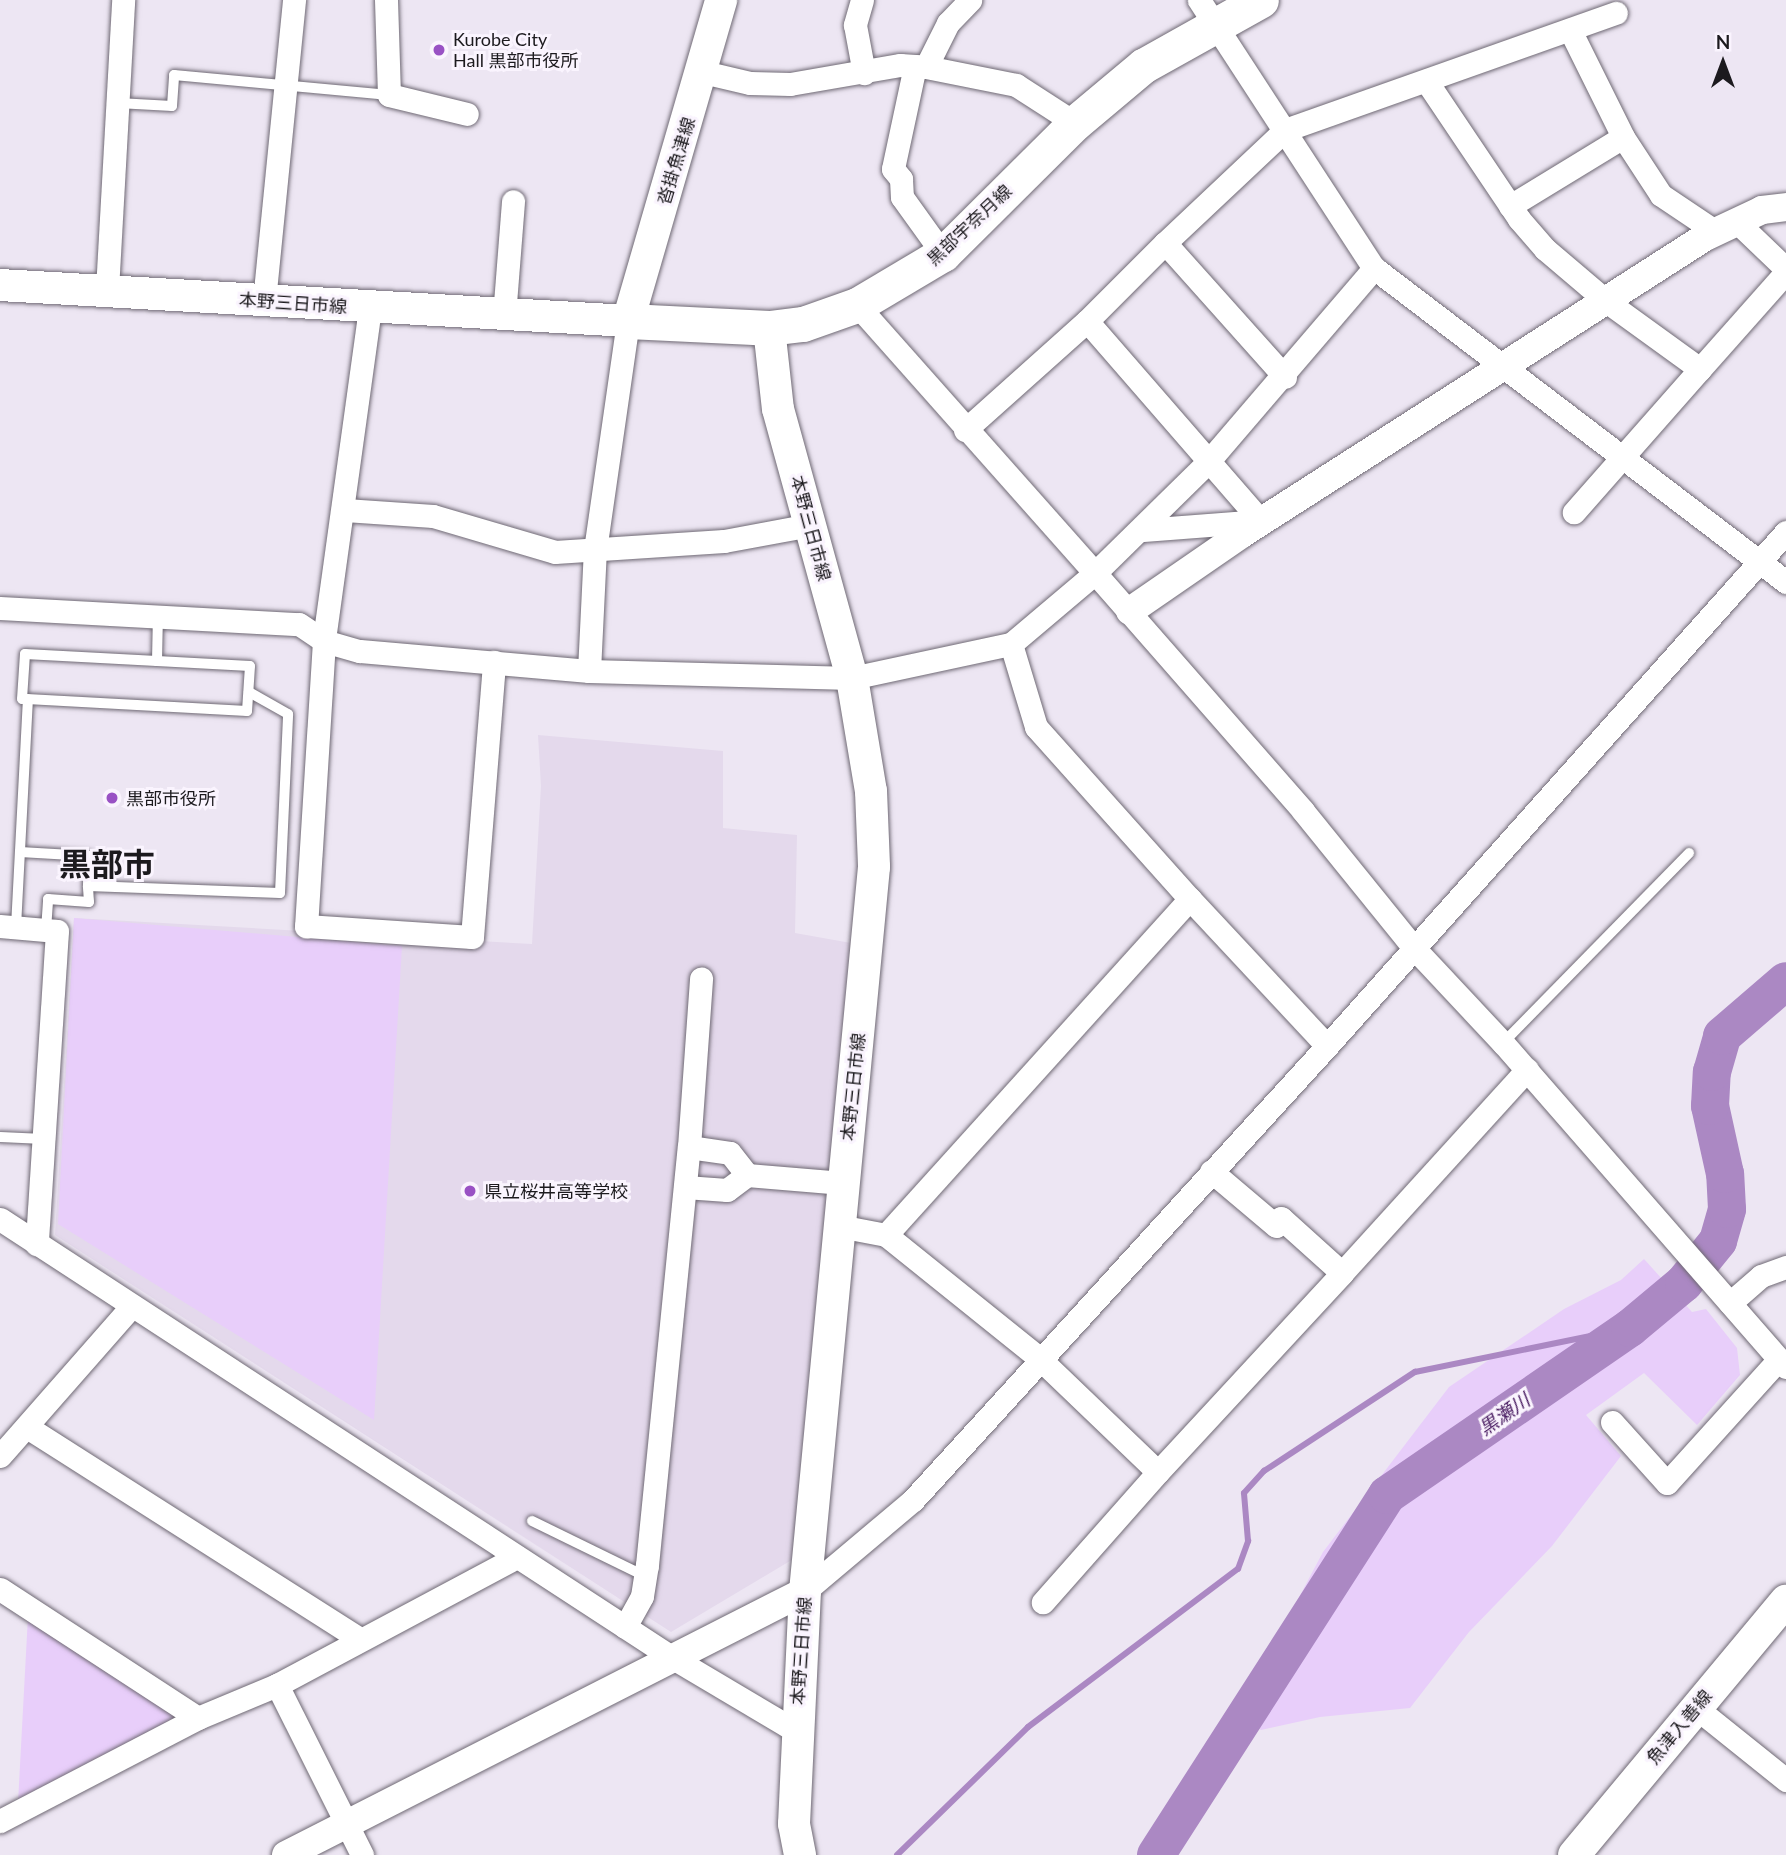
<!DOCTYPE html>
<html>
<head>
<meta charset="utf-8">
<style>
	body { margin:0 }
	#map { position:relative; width:1786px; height:1855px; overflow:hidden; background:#ede6f3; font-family:Lato,"Noto Sans JP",sans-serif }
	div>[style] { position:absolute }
	.built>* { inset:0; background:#e4d9ec }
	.green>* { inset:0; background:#e8cefa }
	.stream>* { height:6px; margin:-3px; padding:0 3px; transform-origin:3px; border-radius:3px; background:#ab88c3 }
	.river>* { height:38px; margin:-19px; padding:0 19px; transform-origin:19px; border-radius:19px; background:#ab88c3 }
	.roads { filter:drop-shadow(0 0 2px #6f6974) drop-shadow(0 0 2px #6f6974) }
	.service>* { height:10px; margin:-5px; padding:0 5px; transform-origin:5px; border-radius:5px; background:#fff }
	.minor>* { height:23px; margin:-11.5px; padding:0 11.5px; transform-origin:11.5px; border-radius:11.5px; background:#fff }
	.tertiary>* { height:28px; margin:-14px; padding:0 14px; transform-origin:14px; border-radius:14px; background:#fff }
	.secondary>* { height:32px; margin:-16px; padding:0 16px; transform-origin:16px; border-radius:16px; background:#fff }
	.primary>* { height:35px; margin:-17.5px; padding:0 17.5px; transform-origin:17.5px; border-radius:17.5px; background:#fff }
	.dots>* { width:19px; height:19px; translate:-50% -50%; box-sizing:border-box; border:4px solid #faf4fe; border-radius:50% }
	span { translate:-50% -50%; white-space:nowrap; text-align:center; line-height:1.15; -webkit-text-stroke:6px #faf4fe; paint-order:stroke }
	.poi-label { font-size:18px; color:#1c1a1e }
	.left { translate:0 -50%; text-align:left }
	.street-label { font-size:18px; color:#1c1a1e }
	.water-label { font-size:19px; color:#46185f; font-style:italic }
	.town-label { font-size:32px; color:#1c1a1e; font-weight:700 }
	.north { position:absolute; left:1688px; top:28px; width:70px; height:70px; -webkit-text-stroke:5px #faf4fe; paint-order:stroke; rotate:0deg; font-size:19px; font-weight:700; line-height:28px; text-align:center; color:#1c1a1e }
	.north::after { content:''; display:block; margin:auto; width:24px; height:32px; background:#1c1a1e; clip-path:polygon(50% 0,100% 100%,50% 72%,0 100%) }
</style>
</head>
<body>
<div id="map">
	<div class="built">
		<i style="clip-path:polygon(538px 735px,723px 751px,723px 828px,797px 835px,795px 933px,851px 943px,795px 1558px,671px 1632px,55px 1235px,74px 918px,532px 944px,541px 786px)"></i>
	</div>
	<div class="green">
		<i style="clip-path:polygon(74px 918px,402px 946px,374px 1420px,58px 1224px)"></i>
		<i style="clip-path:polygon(1644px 1259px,1692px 1312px,1706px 1309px,1737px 1348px,1740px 1375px,1697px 1425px,1644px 1373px,1586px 1415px,1621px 1456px,1552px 1546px,1469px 1632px,1410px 1708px,1320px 1717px,1261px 1730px,1231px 1709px,1280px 1633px,1323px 1552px,1449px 1387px,1564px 1309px,1621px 1280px)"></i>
		<i style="clip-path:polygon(28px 1616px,181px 1720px,18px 1803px)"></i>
	</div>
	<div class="stream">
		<i style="left:897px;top:1855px;width:183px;rotate:-44.3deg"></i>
		<i style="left:1028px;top:1727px;width:263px;rotate:-37deg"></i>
		<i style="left:1238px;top:1569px;width:30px;rotate:-70deg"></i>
		<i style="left:1248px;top:1541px;width:48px;rotate:-94.8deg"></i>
		<i style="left:1244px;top:1493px;width:30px;rotate:-48deg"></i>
		<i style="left:1264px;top:1471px;width:181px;rotate:-33.3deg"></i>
		<i style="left:1415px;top:1372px;width:219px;rotate:-11.6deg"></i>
	</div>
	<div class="river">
		<i style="left:1156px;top:1855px;width:428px;rotate:-57.3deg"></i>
		<i style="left:1387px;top:1495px;width:295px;rotate:-34.5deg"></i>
		<i style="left:1630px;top:1328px;width:70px;rotate:-39.8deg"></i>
		<i style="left:1684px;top:1283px;width:54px;rotate:-51deg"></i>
		<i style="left:1718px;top:1241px;width:33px;rotate:-74deg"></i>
		<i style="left:1727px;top:1209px;width:35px;rotate:-93deg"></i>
		<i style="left:1725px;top:1174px;width:70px;rotate:-102.4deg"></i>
		<i style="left:1710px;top:1106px;width:34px;rotate:-87deg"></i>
		<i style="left:1712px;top:1072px;width:37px;rotate:-74deg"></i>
		<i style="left:1722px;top:1036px;width:84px;rotate:-40.7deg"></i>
	</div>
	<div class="roads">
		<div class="service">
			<i style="left:118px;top:103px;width:54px;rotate:3.2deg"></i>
			<i style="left:172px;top:106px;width:31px;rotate:-86deg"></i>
			<i style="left:174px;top:75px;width:216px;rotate:5.3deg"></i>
			<i style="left:157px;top:661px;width:93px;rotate:3.1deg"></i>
			<i style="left:250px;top:666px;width:45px;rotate:93.8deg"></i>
			<i style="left:247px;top:711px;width:225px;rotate:-176.9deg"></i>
			<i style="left:22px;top:699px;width:45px;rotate:-86.2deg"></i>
			<i style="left:25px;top:654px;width:132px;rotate:3deg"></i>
			<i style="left:157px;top:661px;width:46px;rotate:-88.8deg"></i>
			<i style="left:20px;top:852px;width:69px;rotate:3.3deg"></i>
			<i style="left:89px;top:856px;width:30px;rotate:92deg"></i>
			<i style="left:88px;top:886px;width:192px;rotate:2.1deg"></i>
			<i style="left:280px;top:893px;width:179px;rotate:-87.4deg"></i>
			<i style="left:288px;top:714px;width:45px;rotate:-150.6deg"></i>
			<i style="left:16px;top:927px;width:228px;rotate:-87deg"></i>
			<i style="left:46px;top:930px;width:31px;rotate:-86deg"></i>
			<i style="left:48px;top:899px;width:41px;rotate:4.2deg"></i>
			<i style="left:89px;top:902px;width:16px;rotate:-94deg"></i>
			<i style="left:1503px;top:1043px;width:266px;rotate:-45.6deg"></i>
			<i style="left:0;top:1137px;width:44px;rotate:2.6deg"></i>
			<i style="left:532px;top:1521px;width:126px;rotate:26deg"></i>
		</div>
		<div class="minor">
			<i style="left:386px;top:0;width:95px;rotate:88.2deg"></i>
			<i style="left:389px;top:95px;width:80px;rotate:13.7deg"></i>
			<i style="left:862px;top:0;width:26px;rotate:106deg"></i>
			<i style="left:855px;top:25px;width:49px;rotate:79.4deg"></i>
			<i style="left:1199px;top:0;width:320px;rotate:56.9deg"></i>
			<i style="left:1374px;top:268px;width:518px;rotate:37.31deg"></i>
			<i style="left:1570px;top:30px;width:119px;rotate:63.6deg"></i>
			<i style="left:1623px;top:137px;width:69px;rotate:56.8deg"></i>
			<i style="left:1661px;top:195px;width:66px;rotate:33.9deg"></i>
			<i style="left:915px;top:66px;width:105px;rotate:102.1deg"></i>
			<i style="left:893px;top:169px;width:13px;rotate:51deg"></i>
			<i style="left:901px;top:179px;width:18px;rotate:87deg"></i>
			<i style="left:902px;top:197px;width:70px;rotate:54.3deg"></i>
			<i style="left:926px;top:67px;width:49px;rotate:-63.4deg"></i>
			<i style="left:948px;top:23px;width:32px;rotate:-46deg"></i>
			<i style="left:703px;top:72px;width:48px;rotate:13.2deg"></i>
			<i style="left:750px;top:83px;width:40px;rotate:1.4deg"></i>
			<i style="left:790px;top:84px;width:112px;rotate:-9.8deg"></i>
			<i style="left:900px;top:65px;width:26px;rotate:4deg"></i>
			<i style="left:926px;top:67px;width:92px;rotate:11.3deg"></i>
			<i style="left:1016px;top:85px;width:70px;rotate:32.8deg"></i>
			<i style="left:1427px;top:82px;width:165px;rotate:56.1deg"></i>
			<i style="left:1519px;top:219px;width:40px;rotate:49deg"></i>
			<i style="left:1545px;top:249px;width:80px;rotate:40.4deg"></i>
			<i style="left:1606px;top:301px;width:116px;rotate:35.9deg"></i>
			<i style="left:1700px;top:369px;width:191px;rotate:131.4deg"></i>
			<i style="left:1510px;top:206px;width:132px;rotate:-31.4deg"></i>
			<i style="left:1737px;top:222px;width:68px;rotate:43.8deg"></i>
			<i style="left:107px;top:290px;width:290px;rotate:-86.8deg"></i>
			<i style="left:264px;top:301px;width:302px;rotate:-84.3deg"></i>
			<i style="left:857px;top:305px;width:358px;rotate:48.4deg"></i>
			<i style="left:1095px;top:573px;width:157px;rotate:-44.5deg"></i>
			<i style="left:1207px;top:463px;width:257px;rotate:-49.4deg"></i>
			<i style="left:370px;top:308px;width:336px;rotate:97.9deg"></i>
			<i style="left:324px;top:641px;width:286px;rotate:93.6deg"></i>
			<i style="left:306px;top:926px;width:166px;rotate:3.8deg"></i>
			<i style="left:472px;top:937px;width:276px;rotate:-85.4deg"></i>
			<i style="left:504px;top:316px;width:115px;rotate:-85.5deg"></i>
			<i style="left:1087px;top:321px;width:110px;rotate:-45deg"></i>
			<i style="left:1700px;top:369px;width:130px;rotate:-48.4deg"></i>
			<i style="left:1285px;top:377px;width:180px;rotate:-131.8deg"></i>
			<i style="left:1165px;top:243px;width:165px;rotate:-43.3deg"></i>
			<i style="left:1285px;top:130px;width:351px;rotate:-19.5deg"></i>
			<i style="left:965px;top:430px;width:164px;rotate:-41.8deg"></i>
			<i style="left:1087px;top:321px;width:265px;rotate:49deg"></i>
			<i style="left:345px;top:510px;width:88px;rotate:3.9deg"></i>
			<i style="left:433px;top:516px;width:127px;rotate:16.4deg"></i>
			<i style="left:555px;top:552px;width:169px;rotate:-3.7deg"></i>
			<i style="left:724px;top:541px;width:87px;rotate:-10.5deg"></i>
			<i style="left:1143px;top:530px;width:118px;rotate:-4.4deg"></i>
			<i style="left:0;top:608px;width:299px;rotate:3.1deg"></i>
			<i style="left:299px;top:624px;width:30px;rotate:34deg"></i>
			<i style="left:324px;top:641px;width:37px;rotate:16deg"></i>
			<i style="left:360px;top:651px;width:230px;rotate:5deg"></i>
			<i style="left:589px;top:671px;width:263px;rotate:1.5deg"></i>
			<i style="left:852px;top:678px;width:163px;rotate:-12.1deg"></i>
			<i style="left:1011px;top:644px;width:110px;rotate:-40.2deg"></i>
			<i style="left:1095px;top:573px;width:316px;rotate:48.8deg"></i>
			<i style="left:1303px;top:811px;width:176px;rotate:51deg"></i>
			<i style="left:1414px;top:948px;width:130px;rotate:46.9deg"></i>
			<i style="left:1503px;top:1043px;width:430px;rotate:48.9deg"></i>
			<i style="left:1011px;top:644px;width:87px;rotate:73.2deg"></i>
			<i style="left:1036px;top:727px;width:231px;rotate:48.2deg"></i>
			<i style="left:589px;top:671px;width:121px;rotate:-87.2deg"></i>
			<i style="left:595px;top:550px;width:231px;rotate:-81.8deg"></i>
			<i style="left:0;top:926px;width:57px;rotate:5deg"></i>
			<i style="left:57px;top:931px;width:314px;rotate:93.7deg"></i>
			<i style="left:689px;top:1147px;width:169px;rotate:-85.9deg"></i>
			<i style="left:685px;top:1187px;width:42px;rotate:4.1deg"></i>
			<i style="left:727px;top:1190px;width:25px;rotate:-37deg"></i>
			<i style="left:0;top:1219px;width:804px;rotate:33.12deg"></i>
			<i style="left:673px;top:1658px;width:143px;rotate:30.7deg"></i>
			<i style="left:839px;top:1226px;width:48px;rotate:10.8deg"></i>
			<i style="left:886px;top:1235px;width:198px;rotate:38.8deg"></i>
			<i style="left:1040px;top:1359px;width:163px;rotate:43.8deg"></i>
			<i style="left:1158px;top:1472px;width:174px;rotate:131.5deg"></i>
			<i style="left:886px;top:1235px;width:453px;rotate:-47.9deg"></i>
			<i style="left:1190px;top:899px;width:201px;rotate:47deg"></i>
			<i style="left:1342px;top:1273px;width:275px;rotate:-47.7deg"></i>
			<i style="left:1730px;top:1303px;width:41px;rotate:-41.1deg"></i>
			<i style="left:1761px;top:1276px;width:27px;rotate:-20deg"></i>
			<i style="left:1612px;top:1422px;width:82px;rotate:48deg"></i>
			<i style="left:1667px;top:1483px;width:167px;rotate:-47.9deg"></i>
			<i style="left:27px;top:1427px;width:395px;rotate:32.5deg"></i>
			<i style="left:0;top:1456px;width:200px;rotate:-48.7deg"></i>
			<i style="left:1158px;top:1472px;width:271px;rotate:-47.2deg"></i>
			<i style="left:1342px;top:1273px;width:82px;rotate:-138deg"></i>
			<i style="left:1281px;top:1218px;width:9px;rotate:122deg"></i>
			<i style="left:1276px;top:1226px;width:85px;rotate:-139.8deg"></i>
			<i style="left:0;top:1589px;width:236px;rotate:33.1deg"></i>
			<i style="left:805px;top:1591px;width:141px;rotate:-40.1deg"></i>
			<i style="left:913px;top:1500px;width:614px;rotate:-47.64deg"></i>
			<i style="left:1327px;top:1046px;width:689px;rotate:-48.24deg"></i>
			<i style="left:625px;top:1627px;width:35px;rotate:-61deg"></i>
			<i style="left:642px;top:1596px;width:31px;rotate:-81deg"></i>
			<i style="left:647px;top:1565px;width:420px;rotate:-84.3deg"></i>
			<i style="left:689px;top:1147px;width:41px;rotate:8.3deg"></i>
			<i style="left:730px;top:1153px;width:28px;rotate:52deg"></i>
			<i style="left:747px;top:1175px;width:96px;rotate:4.8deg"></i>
			<i style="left:277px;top:1685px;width:190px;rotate:63.4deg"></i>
			<i style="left:1695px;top:1707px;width:117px;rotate:38.7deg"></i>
			<i style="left:0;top:1821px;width:223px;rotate:-27.5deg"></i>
			<i style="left:198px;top:1718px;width:86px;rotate:-22.7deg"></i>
			<i style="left:277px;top:1685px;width:272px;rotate:-28.1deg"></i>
		</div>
		<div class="tertiary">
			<i style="left:1130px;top:611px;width:134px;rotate:-34.6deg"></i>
			<i style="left:1240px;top:535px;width:552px;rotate:-32.65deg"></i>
			<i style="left:1705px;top:237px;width:63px;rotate:-25.3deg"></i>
			<i style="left:1762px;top:210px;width:24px;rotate:-7deg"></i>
			<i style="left:286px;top:1855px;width:582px;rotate:-26.96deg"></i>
		</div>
		<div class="secondary">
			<i style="left:0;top:285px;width:629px;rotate:3.28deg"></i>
			<i style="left:628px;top:321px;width:334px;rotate:-73.8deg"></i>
			<i style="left:769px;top:328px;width:81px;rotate:83.7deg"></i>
			<i style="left:778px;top:409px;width:279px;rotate:74.6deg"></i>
			<i style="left:852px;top:678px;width:115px;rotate:80.5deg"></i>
			<i style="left:871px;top:791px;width:76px;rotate:87.7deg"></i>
			<i style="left:874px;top:867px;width:727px;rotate:95.44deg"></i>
			<i style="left:805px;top:1591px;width:233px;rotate:92.7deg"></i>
			<i style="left:794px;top:1824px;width:32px;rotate:79deg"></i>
			<i style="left:1574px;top:1855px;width:331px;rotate:-50.2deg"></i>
		</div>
		<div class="primary">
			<i style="left:628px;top:321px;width:141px;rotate:2.8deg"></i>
			<i style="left:769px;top:328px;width:34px;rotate:-7deg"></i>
			<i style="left:803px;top:324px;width:57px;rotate:-19.4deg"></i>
			<i style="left:857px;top:305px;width:100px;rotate:-30.7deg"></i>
			<i style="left:943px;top:254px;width:186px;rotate:-44.8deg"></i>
			<i style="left:1075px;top:123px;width:89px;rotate:-40deg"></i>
			<i style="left:1143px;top:66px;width:135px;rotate:-29.2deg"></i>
		</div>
	</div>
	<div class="dots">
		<i style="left:439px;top:50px;background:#9951c4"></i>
		<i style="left:112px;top:798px;background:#9951c4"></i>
		<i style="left:470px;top:1191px;background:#9951c4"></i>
	</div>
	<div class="poi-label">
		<span class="left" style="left:453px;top:50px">Kurobe City<br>Hall 黒部市役所</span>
		<span class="left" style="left:126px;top:798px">黒部市役所</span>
		<span class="left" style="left:484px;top:1191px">県立桜井高等学校</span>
	</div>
	<div class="street-label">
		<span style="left:676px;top:161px;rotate:-73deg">沓掛魚津線</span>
		<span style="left:969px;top:225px;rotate:-43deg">黒部宇奈月線</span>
		<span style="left:293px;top:303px;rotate:4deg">本野三日市線</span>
		<span style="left:811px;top:528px;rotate:75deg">本野三日市線</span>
		<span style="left:853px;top:1087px;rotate:-84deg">本野三日市線</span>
		<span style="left:801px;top:1651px;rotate:-86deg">本野三日市線</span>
		<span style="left:1679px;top:1727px;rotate:-50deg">魚津入善線</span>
	</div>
	<div class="water-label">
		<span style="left:1504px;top:1414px;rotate:-35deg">黒瀬川</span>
	</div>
	<div class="town-label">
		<span style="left:107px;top:864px">黒部市</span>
	</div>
	<div class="north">N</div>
</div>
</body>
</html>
